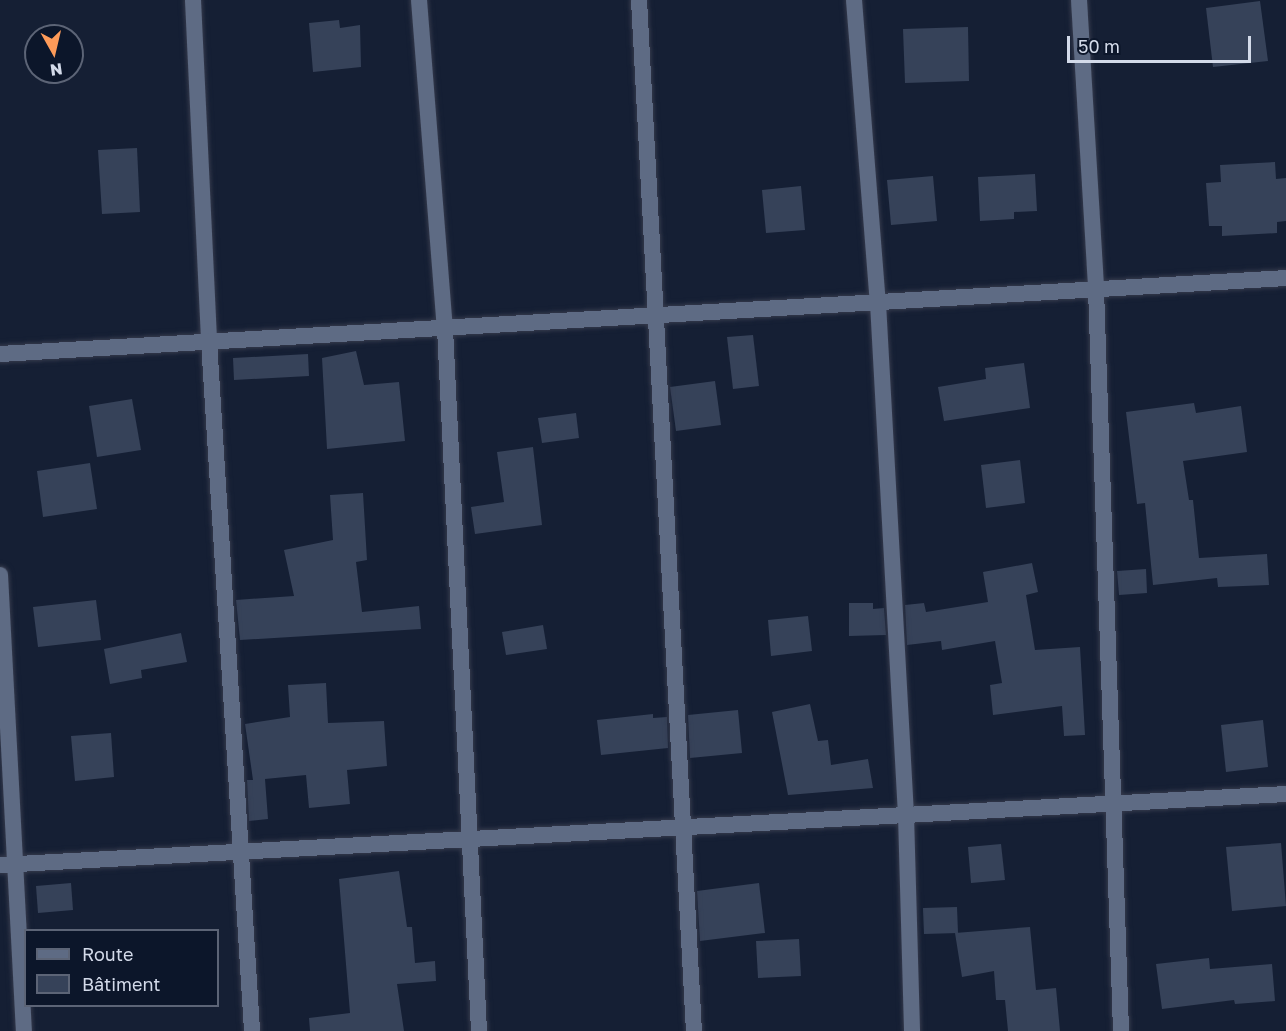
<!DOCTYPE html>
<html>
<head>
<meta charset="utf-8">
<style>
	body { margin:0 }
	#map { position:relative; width:1286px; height:1031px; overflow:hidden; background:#151f34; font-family:"Golos Text",sans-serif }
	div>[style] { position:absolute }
	.building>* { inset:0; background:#364259 }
	.roads { filter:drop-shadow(0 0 2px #353a4c) drop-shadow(0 0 2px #353a4c) }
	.minor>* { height:16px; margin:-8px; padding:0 8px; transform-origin:8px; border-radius:8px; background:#5e6b84 }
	span { translate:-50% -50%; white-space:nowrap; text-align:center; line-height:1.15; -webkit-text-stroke:6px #0c162a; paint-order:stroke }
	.legend { position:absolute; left:24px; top:929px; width:195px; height:78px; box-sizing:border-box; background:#0c162a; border:2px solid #5c6476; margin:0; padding:8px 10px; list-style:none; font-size:18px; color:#d3dae9 }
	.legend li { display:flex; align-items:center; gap:12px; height:30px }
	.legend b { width:30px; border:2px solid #5c6476 }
	.north { position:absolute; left:24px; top:24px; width:60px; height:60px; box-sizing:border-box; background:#0c162a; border:2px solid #5c6476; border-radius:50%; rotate:172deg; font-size:16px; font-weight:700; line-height:24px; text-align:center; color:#d3dae9 }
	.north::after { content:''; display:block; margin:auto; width:21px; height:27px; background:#fe9b59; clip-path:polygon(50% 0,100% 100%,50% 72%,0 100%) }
	.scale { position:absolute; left:1067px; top:36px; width:184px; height:27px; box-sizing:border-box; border:3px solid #d3dae9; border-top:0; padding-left:8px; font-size:18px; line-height:21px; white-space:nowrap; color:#d3dae9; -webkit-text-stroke:4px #0c162a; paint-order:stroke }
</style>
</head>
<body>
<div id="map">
	<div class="building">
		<i style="clip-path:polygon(1260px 1px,1268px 61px,1213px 67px,1206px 8px)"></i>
		<i style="clip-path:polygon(339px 20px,340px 28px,360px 25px,361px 67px,313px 72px,309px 23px)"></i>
		<i style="clip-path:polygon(968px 27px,969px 81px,905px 83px,903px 29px)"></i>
		<i style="clip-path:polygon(137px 148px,140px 212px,102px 214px,98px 150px)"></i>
		<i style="clip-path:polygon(1275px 162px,1276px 179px,1286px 178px,1286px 221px,1277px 222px,1277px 233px,1222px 236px,1222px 226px,1209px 226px,1206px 183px,1221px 182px,1220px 165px)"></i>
		<i style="clip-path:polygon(1035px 174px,1037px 211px,1014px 212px,1014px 219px,980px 221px,978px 177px)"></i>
		<i style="clip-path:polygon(933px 176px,937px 221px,891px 225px,887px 180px)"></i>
		<i style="clip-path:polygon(801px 186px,805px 230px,766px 233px,762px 190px)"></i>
		<i style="clip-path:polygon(753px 335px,759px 386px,733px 389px,727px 337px)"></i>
		<i style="clip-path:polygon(356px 351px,364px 385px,399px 382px,405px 441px,327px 449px,322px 358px)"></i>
		<i style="clip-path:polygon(308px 354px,309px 376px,234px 380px,233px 358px)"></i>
		<i style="clip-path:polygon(1024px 363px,1030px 408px,944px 421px,938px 387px,986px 379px,985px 368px)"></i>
		<i style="clip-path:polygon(715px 381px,721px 425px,676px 431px,670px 387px)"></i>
		<i style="clip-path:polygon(132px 399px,141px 450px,97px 457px,89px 406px)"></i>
		<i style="clip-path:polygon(1194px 403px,1196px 413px,1241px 406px,1247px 452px,1183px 461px,1189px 500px,1193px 500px,1199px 558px,1267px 554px,1269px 585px,1218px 587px,1217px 578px,1153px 585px,1145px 503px,1137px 504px,1126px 412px)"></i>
		<i style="clip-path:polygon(576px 413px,579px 438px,542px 443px,538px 418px)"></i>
		<i style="clip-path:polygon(533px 447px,542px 525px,475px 534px,471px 507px,504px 502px,497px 452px)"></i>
		<i style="clip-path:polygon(1020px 460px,1025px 503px,986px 508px,981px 465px)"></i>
		<i style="clip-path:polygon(90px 463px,97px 509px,43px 517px,37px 471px)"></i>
		<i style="clip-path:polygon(363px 493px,367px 560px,356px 562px,362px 612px,419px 606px,421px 629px,240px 640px,236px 600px,294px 596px,284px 550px,333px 540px,330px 495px)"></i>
		<i style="clip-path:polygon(1032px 563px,1038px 592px,1026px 595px,1035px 650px,1080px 647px,1085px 735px,1064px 736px,1062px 706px,993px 715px,990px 685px,1002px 683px,995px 641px,942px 650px,941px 641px,907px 645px,905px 605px,924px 603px,926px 612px,988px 602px,983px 572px)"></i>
		<i style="clip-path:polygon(1146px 569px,1147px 593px,1119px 595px,1117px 571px)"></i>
		<i style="clip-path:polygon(96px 600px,101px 640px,38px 647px,33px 607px)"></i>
		<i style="clip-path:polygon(849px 603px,873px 603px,873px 609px,884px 608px,886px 635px,849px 636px)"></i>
		<i style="clip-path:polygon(808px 616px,812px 651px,771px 656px,768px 620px)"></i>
		<i style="clip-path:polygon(543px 625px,547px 649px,506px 655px,502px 632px)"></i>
		<i style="clip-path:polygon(181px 633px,187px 662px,141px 670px,142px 678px,110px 684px,104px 649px)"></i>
		<i style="clip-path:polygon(326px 683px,328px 723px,384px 721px,387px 766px,347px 770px,350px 804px,309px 808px,306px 775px,265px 779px,268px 819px,249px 821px,247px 780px,253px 780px,245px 724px,290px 717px,288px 685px)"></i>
		<i style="clip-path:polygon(810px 704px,818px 741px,828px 740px,831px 765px,868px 759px,873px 788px,788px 795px,772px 712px)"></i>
		<i style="clip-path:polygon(738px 710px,742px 753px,690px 758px,688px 715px)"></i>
		<i style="clip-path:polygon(653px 714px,653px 718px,667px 717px,668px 748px,601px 755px,597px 720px)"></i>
		<i style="clip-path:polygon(1263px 720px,1268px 767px,1226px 772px,1221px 725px)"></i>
		<i style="clip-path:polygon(111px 733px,114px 777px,75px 781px,71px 736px)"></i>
		<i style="clip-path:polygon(1281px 843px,1286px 906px,1232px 911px,1226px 847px)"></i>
		<i style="clip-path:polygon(1001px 844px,1005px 880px,971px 883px,968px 847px)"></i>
		<i style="clip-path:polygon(399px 871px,407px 927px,412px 927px,415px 963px,435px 961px,436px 981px,397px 984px,404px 1031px,310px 1031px,309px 1018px,350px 1013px,339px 879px)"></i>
		<i style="clip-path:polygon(71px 883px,73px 910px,38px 913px,36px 886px)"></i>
		<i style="clip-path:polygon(759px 883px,765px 933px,700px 941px,697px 891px)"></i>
		<i style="clip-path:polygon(957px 907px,958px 933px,924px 934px,923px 908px)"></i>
		<i style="clip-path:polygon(1030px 927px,1036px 990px,1056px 988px,1060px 1031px,1008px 1031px,1005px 1000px,996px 1000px,994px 971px,962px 977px,955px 933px)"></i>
		<i style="clip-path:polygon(799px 939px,801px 976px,758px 978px,756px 941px)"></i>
		<i style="clip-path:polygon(1209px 958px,1210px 969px,1272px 964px,1275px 1001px,1235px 1004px,1234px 1000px,1162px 1009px,1156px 964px)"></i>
	</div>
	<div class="roads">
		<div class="minor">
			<i style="left:193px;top:0;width:341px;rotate:87.3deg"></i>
			<i style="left:209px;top:341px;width:691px;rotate:86.43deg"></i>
			<i style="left:419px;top:0;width:329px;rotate:85.5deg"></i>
			<i style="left:445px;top:328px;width:704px;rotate:87.23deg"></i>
			<i style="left:639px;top:0;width:1032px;rotate:86.95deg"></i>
			<i style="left:854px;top:0;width:304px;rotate:85.5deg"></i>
			<i style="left:878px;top:303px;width:513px;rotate:86.87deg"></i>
			<i style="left:906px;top:815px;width:216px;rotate:88.4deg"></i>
			<i style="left:1079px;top:0;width:289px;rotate:86.6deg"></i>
			<i style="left:1096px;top:289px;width:742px;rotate:88.07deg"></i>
			<i style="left:0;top:354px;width:1288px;rotate:-3.38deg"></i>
			<i style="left:0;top:575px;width:457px;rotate:87deg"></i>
			<i style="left:0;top:865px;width:1288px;rotate:-3.16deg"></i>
		</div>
	</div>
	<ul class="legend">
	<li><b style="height:8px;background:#5e6b84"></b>Route</li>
	<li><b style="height:16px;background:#364259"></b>Bâtiment</li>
	</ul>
	<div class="north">N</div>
	<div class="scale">50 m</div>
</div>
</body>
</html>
